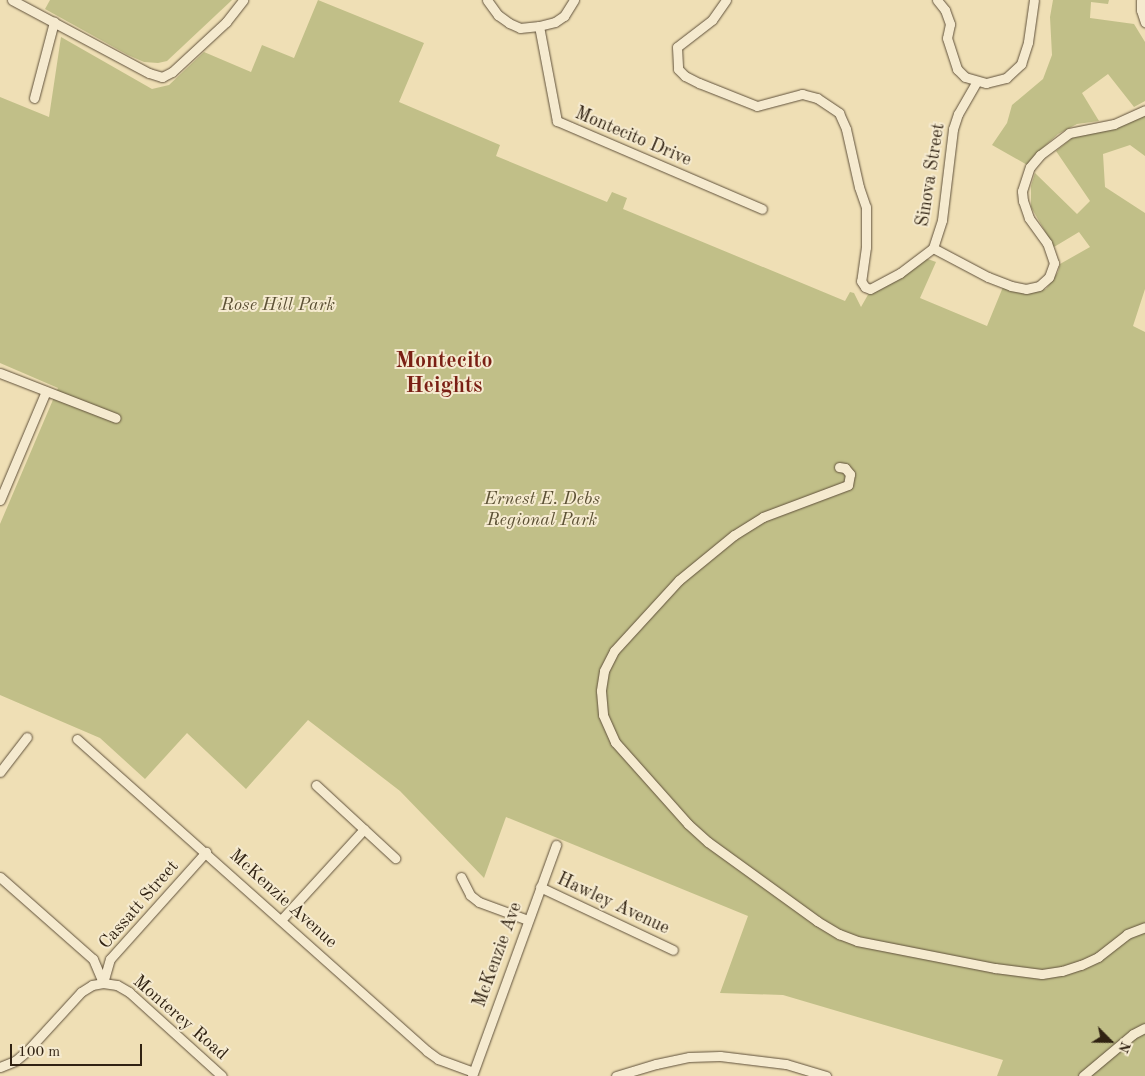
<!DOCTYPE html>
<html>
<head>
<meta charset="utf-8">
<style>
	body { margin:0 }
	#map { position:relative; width:1145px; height:1076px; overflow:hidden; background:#efdfb5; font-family:"Old Standard TT",serif }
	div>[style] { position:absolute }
	.green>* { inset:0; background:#c1bf88 }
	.roads { filter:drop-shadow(0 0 1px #60513b) drop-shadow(0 0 1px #60513b) }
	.minor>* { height:9px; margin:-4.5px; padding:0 4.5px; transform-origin:4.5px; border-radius:4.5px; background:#f5eacf }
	span { translate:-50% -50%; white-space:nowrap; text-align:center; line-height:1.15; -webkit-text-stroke:4px #f5eacf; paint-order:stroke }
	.street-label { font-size:18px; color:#302212 }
	.park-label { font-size:18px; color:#5c5135; font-style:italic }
	.district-label { font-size:22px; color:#7a1f14; font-weight:700 }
	.north { position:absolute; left:1085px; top:1016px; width:50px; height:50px; -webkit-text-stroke:4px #f5eacf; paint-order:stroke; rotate:113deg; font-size:14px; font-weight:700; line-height:20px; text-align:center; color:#302212 }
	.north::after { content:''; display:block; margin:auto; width:18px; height:22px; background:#302212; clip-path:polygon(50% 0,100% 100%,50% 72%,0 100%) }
	.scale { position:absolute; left:10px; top:1044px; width:132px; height:22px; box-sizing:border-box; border:2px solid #302212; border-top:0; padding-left:6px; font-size:15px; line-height:18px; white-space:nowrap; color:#302212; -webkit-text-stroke:4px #f5eacf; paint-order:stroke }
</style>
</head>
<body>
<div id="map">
	<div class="green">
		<i style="clip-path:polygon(50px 0,232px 0,167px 61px,158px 63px,144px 62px,128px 55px,45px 9px)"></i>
		<i style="clip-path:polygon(318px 0,424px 43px,399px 102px,500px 145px,496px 156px,607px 202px,612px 192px,627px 198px,623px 209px,845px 301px,850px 292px,854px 293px,861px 307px,869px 293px,925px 258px,936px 262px,920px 298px,987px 326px,1003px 287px,1028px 293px,1046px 289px,1058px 272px,1060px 264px,1090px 247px,1079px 232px,1054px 247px,1031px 207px,1031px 186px,1035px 173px,1077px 214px,1090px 201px,1056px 151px,1072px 138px,1125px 125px,1145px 114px,1145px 156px,1130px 145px,1103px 154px,1105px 187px,1145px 213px,1145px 289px,1133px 326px,1145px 332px,1145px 1076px,997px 1076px,1003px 1060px,783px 995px,720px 993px,748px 916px,506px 817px,484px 878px,400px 791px,308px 720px,246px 789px,187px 733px,145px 779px,100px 738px,0 695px,0 524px,58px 388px,0 363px,0 97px,49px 117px,61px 37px,152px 89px,169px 85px,204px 52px,251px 72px,262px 45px,294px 58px)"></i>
		<i style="clip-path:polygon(1053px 0,1109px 0,1108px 4px,1091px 2px,1090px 18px,1134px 24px,1145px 42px,1145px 101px,1134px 107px,1108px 74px,1082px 93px,1099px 121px,1077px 124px,1058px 134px,1036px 154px,1029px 166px,992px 145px,1007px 123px,1012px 105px,1043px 79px,1052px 55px,1050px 17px)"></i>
	</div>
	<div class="roads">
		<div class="minor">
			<i style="left:12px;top:0;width:155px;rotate:28.1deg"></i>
			<i style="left:149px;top:73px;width:14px;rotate:17deg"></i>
			<i style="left:162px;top:77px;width:11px;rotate:-27deg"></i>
			<i style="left:172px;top:72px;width:74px;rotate:-42.8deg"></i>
			<i style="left:226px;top:22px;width:28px;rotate:-52deg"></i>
			<i style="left:487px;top:0;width:19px;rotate:54deg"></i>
			<i style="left:498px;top:15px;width:14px;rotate:36deg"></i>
			<i style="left:509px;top:23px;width:12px;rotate:24deg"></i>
			<i style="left:520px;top:28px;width:19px;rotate:-6deg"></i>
			<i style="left:539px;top:26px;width:97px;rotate:79.3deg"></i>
			<i style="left:557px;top:121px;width:223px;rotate:23.2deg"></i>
			<i style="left:726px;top:0;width:24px;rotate:125deg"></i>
			<i style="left:712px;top:20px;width:44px;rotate:142.4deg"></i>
			<i style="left:677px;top:47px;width:22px;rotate:87deg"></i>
			<i style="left:678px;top:69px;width:10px;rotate:45deg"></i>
			<i style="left:685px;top:76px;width:16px;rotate:27deg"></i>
			<i style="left:699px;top:83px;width:62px;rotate:21.6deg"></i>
			<i style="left:757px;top:106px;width:47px;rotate:-14.9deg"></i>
			<i style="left:802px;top:94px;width:16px;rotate:15deg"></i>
			<i style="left:817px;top:98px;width:27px;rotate:34deg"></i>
			<i style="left:839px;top:113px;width:17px;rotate:66deg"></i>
			<i style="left:846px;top:129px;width:59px;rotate:77.4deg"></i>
			<i style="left:859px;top:187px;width:21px;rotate:71deg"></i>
			<i style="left:866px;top:207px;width:40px;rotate:90deg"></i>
			<i style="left:866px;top:247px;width:34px;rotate:98deg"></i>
			<i style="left:861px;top:281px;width:7px;rotate:56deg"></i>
			<i style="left:865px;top:287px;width:5px;rotate:22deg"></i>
			<i style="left:870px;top:289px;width:34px;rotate:-28deg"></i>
			<i style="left:900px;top:273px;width:41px;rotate:-37.1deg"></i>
			<i style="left:933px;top:248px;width:29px;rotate:-72deg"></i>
			<i style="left:942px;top:220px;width:92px;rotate:-83.1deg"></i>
			<i style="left:953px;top:129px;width:16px;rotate:-72deg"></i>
			<i style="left:958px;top:114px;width:38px;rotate:-60deg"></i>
			<i style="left:937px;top:0;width:13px;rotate:51deg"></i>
			<i style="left:945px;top:10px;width:15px;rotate:70deg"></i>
			<i style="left:950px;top:24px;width:14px;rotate:102deg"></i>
			<i style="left:947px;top:38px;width:33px;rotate:72deg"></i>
			<i style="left:957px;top:69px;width:11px;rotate:45deg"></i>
			<i style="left:965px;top:77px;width:22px;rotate:16deg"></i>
			<i style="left:986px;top:83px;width:21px;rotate:-14deg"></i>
			<i style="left:1006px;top:78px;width:21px;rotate:-43deg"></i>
			<i style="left:1021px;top:64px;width:23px;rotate:-72deg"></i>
			<i style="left:1028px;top:42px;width:42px;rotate:-81.9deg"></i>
			<i style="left:1141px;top:0;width:10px;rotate:90deg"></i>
			<i style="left:1141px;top:10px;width:13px;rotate:72deg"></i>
			<i style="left:539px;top:26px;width:16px;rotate:-14deg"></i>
			<i style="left:555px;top:22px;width:11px;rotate:-34deg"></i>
			<i style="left:564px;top:16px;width:19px;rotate:-58deg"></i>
			<i style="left:34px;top:98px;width:79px;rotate:-75.3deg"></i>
			<i style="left:933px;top:248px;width:62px;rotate:27.8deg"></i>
			<i style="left:988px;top:277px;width:25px;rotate:21deg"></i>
			<i style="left:1011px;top:286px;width:15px;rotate:11deg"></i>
			<i style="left:1026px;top:289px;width:13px;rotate:-13deg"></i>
			<i style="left:1039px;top:286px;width:13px;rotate:-42deg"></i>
			<i style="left:1049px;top:277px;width:15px;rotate:-70deg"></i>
			<i style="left:1054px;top:263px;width:21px;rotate:-109deg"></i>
			<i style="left:1047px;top:243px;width:31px;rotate:-126deg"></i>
			<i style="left:1029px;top:218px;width:18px;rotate:-109deg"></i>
			<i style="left:1023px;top:201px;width:10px;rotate:-96deg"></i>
			<i style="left:1022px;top:191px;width:25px;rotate:-72deg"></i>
			<i style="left:1030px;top:167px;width:16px;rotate:-50deg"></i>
			<i style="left:1040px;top:155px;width:36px;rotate:-37deg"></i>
			<i style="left:1069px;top:133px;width:46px;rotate:-11.3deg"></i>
			<i style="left:1114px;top:124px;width:34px;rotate:-24deg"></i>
			<i style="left:0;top:373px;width:124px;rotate:21.2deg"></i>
			<i style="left:839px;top:467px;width:6px;rotate:9deg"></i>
			<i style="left:845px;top:468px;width:8px;rotate:50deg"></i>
			<i style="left:850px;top:474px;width:11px;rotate:100deg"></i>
			<i style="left:848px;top:485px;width:91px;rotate:159.4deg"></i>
			<i style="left:763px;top:517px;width:34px;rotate:148deg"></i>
			<i style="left:734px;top:535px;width:71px;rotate:140.7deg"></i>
			<i style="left:679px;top:580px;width:96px;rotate:132.5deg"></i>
			<i style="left:614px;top:651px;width:22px;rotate:117deg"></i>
			<i style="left:604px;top:671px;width:20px;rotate:99deg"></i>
			<i style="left:601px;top:691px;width:24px;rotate:85deg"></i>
			<i style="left:603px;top:715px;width:30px;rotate:66deg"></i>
			<i style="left:615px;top:742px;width:110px;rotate:48.3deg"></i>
			<i style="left:688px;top:824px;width:27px;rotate:42deg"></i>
			<i style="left:708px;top:842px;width:135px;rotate:35.9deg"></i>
			<i style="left:817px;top:921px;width:26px;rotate:31deg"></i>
			<i style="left:839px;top:934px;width:19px;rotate:21deg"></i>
			<i style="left:857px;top:941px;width:141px;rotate:11.1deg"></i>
			<i style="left:995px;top:968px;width:47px;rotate:7.3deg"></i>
			<i style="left:1042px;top:974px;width:20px;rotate:-9deg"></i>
			<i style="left:1062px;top:971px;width:20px;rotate:-18deg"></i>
			<i style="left:1081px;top:965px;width:19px;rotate:-25deg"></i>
			<i style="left:1098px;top:957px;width:37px;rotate:-38deg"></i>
			<i style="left:1127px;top:934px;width:19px;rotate:-21deg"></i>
			<i style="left:0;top:500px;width:118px;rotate:-67.1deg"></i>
			<i style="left:77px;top:739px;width:469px;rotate:41.7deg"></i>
			<i style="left:427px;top:1051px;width:14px;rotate:36deg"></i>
			<i style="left:438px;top:1059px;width:37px;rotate:20deg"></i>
			<i style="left:0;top:772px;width:44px;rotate:-52.4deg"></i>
			<i style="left:316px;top:785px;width:108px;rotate:42.7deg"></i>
			<i style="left:0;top:877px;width:124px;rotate:41.4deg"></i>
			<i style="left:93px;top:959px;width:26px;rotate:67deg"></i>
			<i style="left:461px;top:877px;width:20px;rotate:63deg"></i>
			<i style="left:470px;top:895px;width:11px;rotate:38deg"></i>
			<i style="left:479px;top:902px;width:52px;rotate:20.2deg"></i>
			<i style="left:540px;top:887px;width:147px;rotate:25.3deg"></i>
			<i style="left:281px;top:920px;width:123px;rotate:-47.6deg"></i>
			<i style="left:103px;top:983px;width:25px;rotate:-74deg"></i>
			<i style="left:110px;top:959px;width:144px;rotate:-48.1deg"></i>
			<i style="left:0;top:1067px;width:16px;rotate:-22deg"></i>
			<i style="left:15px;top:1061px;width:16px;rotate:-40deg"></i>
			<i style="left:27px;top:1051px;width:80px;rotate:-47.5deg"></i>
			<i style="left:81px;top:992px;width:13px;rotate:-32deg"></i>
			<i style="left:92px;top:985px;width:11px;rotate:-10deg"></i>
			<i style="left:103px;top:983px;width:14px;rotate:8deg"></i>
			<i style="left:117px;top:985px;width:14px;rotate:30deg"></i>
			<i style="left:129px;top:992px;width:125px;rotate:42.1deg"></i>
			<i style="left:472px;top:1076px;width:246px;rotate:-70deg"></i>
			<i style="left:616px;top:1076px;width:42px;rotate:-16.7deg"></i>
			<i style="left:656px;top:1064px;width:34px;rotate:-12deg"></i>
			<i style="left:689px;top:1057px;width:31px;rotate:-2deg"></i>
			<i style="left:720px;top:1056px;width:66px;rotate:6.9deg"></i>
			<i style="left:786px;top:1064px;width:42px;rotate:16.7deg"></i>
			<i style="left:1083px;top:1076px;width:65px;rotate:-40deg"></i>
			<i style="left:1133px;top:1034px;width:13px;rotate:-27deg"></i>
		</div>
	</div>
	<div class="street-label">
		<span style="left:633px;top:137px;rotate:23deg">Montecito Drive</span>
		<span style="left:931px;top:175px;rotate:-81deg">Sinova Street</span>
		<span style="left:283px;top:899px;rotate:42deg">McKenzie Avenue</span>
		<span style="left:613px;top:904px;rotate:25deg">Hawley Avenue</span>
		<span style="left:139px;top:905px;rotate:-49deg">Cassatt Street</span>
		<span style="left:498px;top:955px;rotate:-70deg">McKenzie Ave</span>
		<span style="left:180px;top:1018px;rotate:41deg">Monterey Road</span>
	</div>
	<div class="park-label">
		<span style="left:278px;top:305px">Rose Hill Park</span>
		<span style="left:542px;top:510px">Ernest E. Debs<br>Regional Park</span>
	</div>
	<div class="district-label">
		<span style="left:444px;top:374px">Montecito<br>Heights</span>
	</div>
	<div class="north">N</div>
	<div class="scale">100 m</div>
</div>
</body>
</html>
